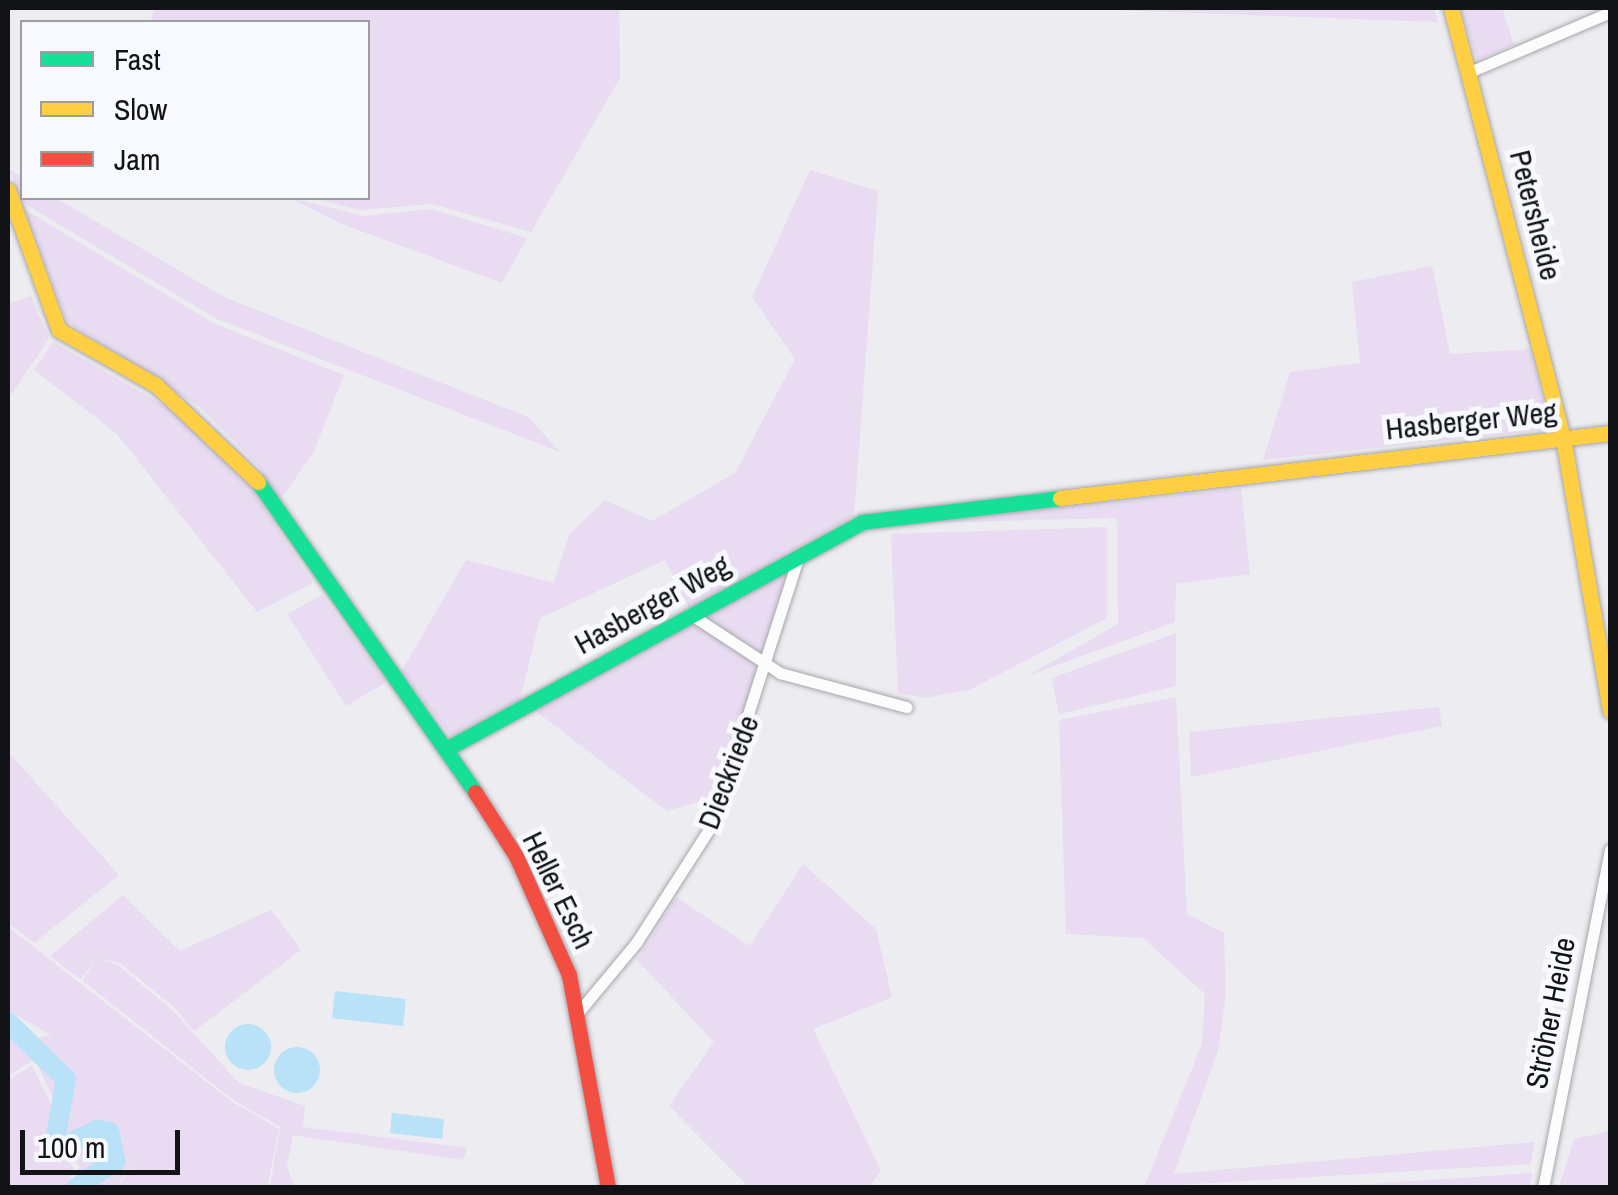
<!DOCTYPE html>
<html>
<head>
<meta charset="utf-8">
<style>
	body { margin:0 }
	#map { position:relative; width:1618px; height:1195px; overflow:hidden; background:#ececf1; font-family:"Archivo Narrow",sans-serif }
	div>[style] { position:absolute }
	.green>* { inset:0; background:#e8dbf2 }
	.water>* { inset:0; background:#b9e1f7 }
	.round { border-radius:50% }
	.river>* { height:20px; margin:-10px; padding:0 10px; transform-origin:10px; border-radius:10px; background:#b9e1f7 }
	.roads { filter:drop-shadow(0 0 2px #a7a7ab) drop-shadow(0 0 2px #a7a7ab) }
	.street>* { height:11px; margin:-5.5px; padding:0 5.5px; transform-origin:5.5px; border-radius:5.5px; background:#fcfcfd }
	.fast>* { height:15px; margin:-7.5px; padding:0 7.5px; transform-origin:7.5px; border-radius:7.5px; background:#16e098 }
	.slow>* { height:15px; margin:-7.5px; padding:0 7.5px; transform-origin:7.5px; border-radius:7.5px; background:#ffcf43 }
	.jam>* { height:15px; margin:-7.5px; padding:0 7.5px; transform-origin:7.5px; border-radius:7.5px; background:#f24e42 }
	span { translate:-50% -50%; white-space:nowrap; text-align:center; line-height:1.15; -webkit-text-stroke:10px #f7f9fe; paint-order:stroke }
	.street-label { font-size:30px; color:#121316 }
	.frame { position:absolute; inset:0; border:10px solid #121316; pointer-events:none }
	.legend { position:absolute; left:20px; top:20px; width:350px; height:180px; box-sizing:border-box; background:#f7f9fe; border:2px solid #9b9da1; margin:0; padding:12px 18px; list-style:none; font-size:30px; color:#121316 }
	.legend li { display:flex; align-items:center; gap:20px; height:50px }
	.legend b { width:50px; border:2px solid #9b9da1 }
	.scale { position:absolute; left:20px; top:1130px; width:160px; height:45px; box-sizing:border-box; border:5px solid #121316; border-top:0; padding-left:12px; font-size:30px; line-height:35px; white-space:nowrap; color:#121316; -webkit-text-stroke:8px #f7f9fe; paint-order:stroke }
</style>
</head>
<body>
<div id="map">
	<div class="green">
		<i style="clip-path:polygon(155px 8px,619px 8px,620px 78px,531px 232px,432px 204px,360px 210px,313px 198px,368px 198px,368px 22px,150px 22px)"></i>
		<i style="clip-path:polygon(1085px 8px,1434px 8px,1438px 22px,1086px 9px)"></i>
		<i style="clip-path:polygon(1460px 8px,1502px 8px,1514px 45px,1477px 60px)"></i>
		<i style="clip-path:polygon(9px 169px,22px 177px,22px 198px,56px 198px,224px 297px,528px 417px,560px 452px,217px 319px,22px 202px)"></i>
		<i style="clip-path:polygon(810px 170px,878px 191px,854px 516px,689px 608px,665px 560px,540px 618px,520px 700px,451px 736px,401px 672px,466px 560px,554px 583px,569px 535px,605px 500px,652px 521px,735px 473px,795px 359px,752px 297px)"></i>
		<i style="clip-path:polygon(290px 198px,364px 216px,431px 209px,527px 238px,502px 283px,342px 224px)"></i>
		<i style="clip-path:polygon(24px 209px,215px 324px,344px 375px,314px 451px,279px 502px,258px 466px,201px 408px,67px 322px)"></i>
		<i style="clip-path:polygon(1432px 266px,1450px 354px,1530px 349px,1551px 429px,1263px 460px,1290px 372px,1360px 363px,1352px 282px)"></i>
		<i style="clip-path:polygon(31px 296px,49px 339px,8px 399px,8px 304px)"></i>
		<i style="clip-path:polygon(53px 342px,188px 419px,243px 476px,313px 583px,257px 612px,117px 434px,34px 370px)"></i>
		<i style="clip-path:polygon(1241px 488px,1250px 574px,1176px 584px,1175px 622px,1027px 676px,1118px 624px,1117px 518px,917px 523px)"></i>
		<i style="clip-path:polygon(1107px 527px,1107px 618px,971px 689px,926px 698px,898px 693px,891px 534px)"></i>
		<i style="clip-path:polygon(779px 566px,787px 577px,717px 796px,667px 811px,534px 710px)"></i>
		<i style="clip-path:polygon(322px 595px,386px 682px,346px 706px,287px 614px)"></i>
		<i style="clip-path:polygon(1176px 633px,1176px 686px,1059px 714px,1052px 678px)"></i>
		<i style="clip-path:polygon(1176px 697px,1187px 914px,1224px 933px,1226px 994px,1218px 1050px,1174px 1174px,1534px 1142px,1531px 1164px,1144px 1187px,1202px 1044px,1205px 994px,1143px 938px,1066px 934px,1059px 720px)"></i>
		<i style="clip-path:polygon(1439px 707px,1442px 726px,1191px 777px,1189px 732px)"></i>
		<i style="clip-path:polygon(8px 752px,119px 875px,34px 943px,8px 923px)"></i>
		<i style="clip-path:polygon(803px 864px,876px 929px,892px 997px,813px 1029px,881px 1171px,869px 1187px,749px 1187px,669px 1106px,714px 1042px,637px 960px,676px 897px,750px 946px)"></i>
		<i style="clip-path:polygon(123px 895px,180px 951px,271px 910px,301px 950px,194px 1031px,175px 1008px,120px 963px,98px 958px,118px 965px,172px 1010px,239px 1083px,305px 1106px,303px 1127px,467px 1148px,463px 1160px,293px 1135px,287px 1166px,294px 1187px,270px 1187px,280px 1127px,232px 1099px,83px 981px,97px 956px,81px 980px,50px 956px)"></i>
		<i style="clip-path:polygon(8px 927px,231px 1101px,279px 1129px,267px 1187px,118px 1187px,140px 1153px,116px 1187px,71px 1187px,80px 1167px,52px 1137px,61px 1117px,35px 1059px,8px 1076px,8px 1032px,22px 1041px,51px 1035px,8px 1010px)"></i>
		<i style="clip-path:polygon(32px 1065px,57px 1117px,47px 1138px,74px 1168px,67px 1187px,8px 1187px,8px 1081px)"></i>
		<i style="clip-path:polygon(1610px 1131px,1610px 1187px,1559px 1187px,1574px 1139px)"></i>
		<i style="clip-path:polygon(1532px 1173px,1530px 1187px,1325px 1187px)"></i>
	</div>
	<div class="water">
		<i style="clip-path:polygon(335px 991px,406px 999px,403px 1026px,332px 1018px)"></i>
		<i class="round" style="left:225px;top:1024px;width:46px;height:46px"></i>
		<i class="round" style="left:274px;top:1047px;width:46px;height:46px"></i>
		<i style="clip-path:polygon(392px 1113px,444px 1119px,442px 1139px,390px 1133px)"></i>
	</div>
	<div class="river">
		<i style="left:8px;top:1022px;width:81px;rotate:44.5deg"></i>
		<i style="left:66px;top:1079px;width:57px;rotate:100.1deg"></i>
		<i style="left:56px;top:1135px;width:14px;rotate:51deg"></i>
		<i style="left:65px;top:1146px;width:36px;rotate:-27deg"></i>
		<i style="left:97px;top:1130px;width:12px;rotate:9deg"></i>
		<i style="left:109px;top:1132px;width:30px;rotate:78deg"></i>
		<i style="left:115px;top:1161px;width:47px;rotate:145.3deg"></i>
	</div>
	<div class="roads">
		<div class="street">
			<i style="left:1472px;top:71px;width:150px;rotate:-23.1deg"></i>
			<i style="left:690px;top:614px;width:108px;rotate:33.2deg"></i>
			<i style="left:780px;top:673px;width:131px;rotate:15.1deg"></i>
			<i style="left:576px;top:1015px;width:94px;rotate:-50.2deg"></i>
			<i style="left:636px;top:943px;width:143px;rotate:-57.3deg"></i>
			<i style="left:713px;top:823px;width:281px;rotate:-72.2deg"></i>
			<i style="left:1543px;top:1188px;width:345px;rotate:-78.8deg"></i>
		</div>
		<div class="fast">
			<i style="left:258px;top:482px;width:378px;rotate:55deg"></i>
			<i style="left:448px;top:748px;width:472px;rotate:-28.6deg"></i>
			<i style="left:862px;top:522px;width:199px;rotate:-6.9deg"></i>
		</div>
		<div class="slow">
			<i style="left:1451px;top:8px;width:444px;rotate:75.4deg"></i>
			<i style="left:1563px;top:438px;width:277px;rotate:80.2deg"></i>
			<i style="left:8px;top:190px;width:149px;rotate:70deg"></i>
			<i style="left:59px;top:330px;width:112px;rotate:29.6deg"></i>
			<i style="left:156px;top:385px;width:141px;rotate:43.6deg"></i>
			<i style="left:1060px;top:498px;width:554px;rotate:-6.74deg"></i>
		</div>
		<div class="jam">
			<i style="left:475px;top:792px;width:76px;rotate:57.4deg"></i>
			<i style="left:516px;top:856px;width:130px;rotate:66deg"></i>
			<i style="left:569px;top:975px;width:217px;rotate:79.6deg"></i>
		</div>
	</div>
	<div class="street-label">
		<span style="left:1536px;top:215px;rotate:76deg">Petersheide</span>
		<span style="left:1471px;top:420px;rotate:-6deg">Hasberger Weg</span>
		<span style="left:652px;top:604px;rotate:-29deg">Hasberger Weg</span>
		<span style="left:728px;top:772px;rotate:-69deg">Dieckriede</span>
		<span style="left:559px;top:890px;rotate:64deg">Heller Esch</span>
		<span style="left:1550px;top:1013px;rotate:-79deg">Ströher Heide</span>
	</div>
	<div class="frame"></div>
	<ul class="legend">
	<li><b style="height:12px;background:#16e098"></b>Fast</li>
	<li><b style="height:12px;background:#ffcf43"></b>Slow</li>
	<li><b style="height:12px;background:#f24e42"></b>Jam</li>
	</ul>
	<div class="scale">100 m</div>
</div>
</body>
</html>
